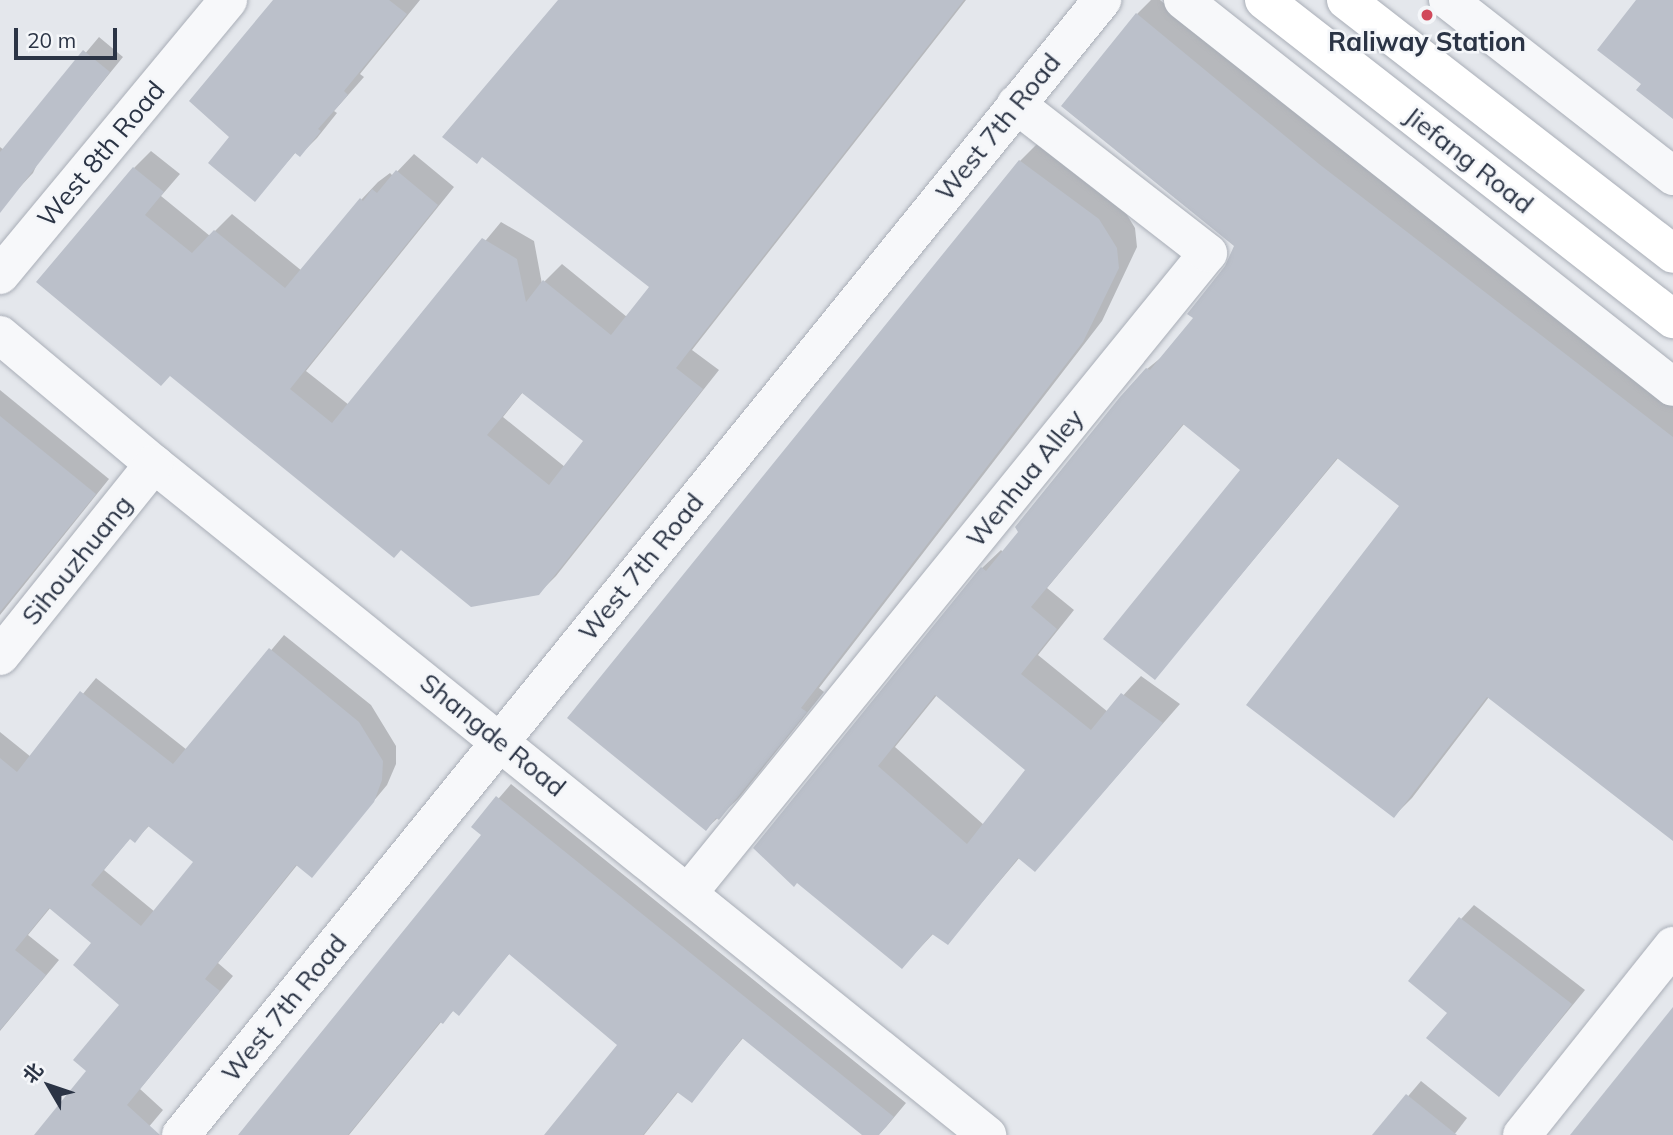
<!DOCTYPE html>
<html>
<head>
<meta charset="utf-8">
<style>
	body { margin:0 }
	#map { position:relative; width:1673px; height:1135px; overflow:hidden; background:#e4e7ec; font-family:Mulish,"Noto Sans SC",sans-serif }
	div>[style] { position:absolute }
	.shadow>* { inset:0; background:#0003 }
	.building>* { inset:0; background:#bbc0ca }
	.roads { filter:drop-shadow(0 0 2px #a9aeb7) drop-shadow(0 0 2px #a9aeb7) }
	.minor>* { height:38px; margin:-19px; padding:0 19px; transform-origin:19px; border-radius:19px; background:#f7f8fa }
	.major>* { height:38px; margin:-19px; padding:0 19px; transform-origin:19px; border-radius:19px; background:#fff }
	.dots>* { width:19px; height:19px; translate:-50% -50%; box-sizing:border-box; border:4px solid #f4f6f9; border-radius:50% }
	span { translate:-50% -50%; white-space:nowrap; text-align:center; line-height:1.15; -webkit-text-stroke:5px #f4f6f9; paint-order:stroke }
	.poi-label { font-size:26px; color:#2b3445; font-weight:700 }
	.street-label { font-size:26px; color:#2b3445 }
	.north { position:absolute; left:14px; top:1051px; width:70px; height:70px; -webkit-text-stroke:5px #f4f6f9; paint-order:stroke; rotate:309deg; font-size:19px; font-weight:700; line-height:28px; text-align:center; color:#2b3445 }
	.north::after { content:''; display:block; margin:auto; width:24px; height:32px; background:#2b3445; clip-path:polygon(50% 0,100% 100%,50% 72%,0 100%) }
	.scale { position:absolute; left:14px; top:28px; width:103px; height:32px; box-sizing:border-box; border:4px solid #2b3445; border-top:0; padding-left:9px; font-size:21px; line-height:24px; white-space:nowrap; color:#2b3445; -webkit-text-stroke:5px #f4f6f9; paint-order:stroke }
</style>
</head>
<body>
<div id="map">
	<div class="shadow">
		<i style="clip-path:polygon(275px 0,420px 0,360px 74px,364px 77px,334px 111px,337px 113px,317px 138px,300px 155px,296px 152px,255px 199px,231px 137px)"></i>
		<i style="clip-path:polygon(evenodd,560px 0,966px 0,692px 350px,719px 370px,556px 576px,538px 594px,402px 548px,171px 374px,134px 168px,151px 151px,180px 174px,161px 196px,210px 236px,232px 214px,302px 271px,361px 200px,378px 182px,390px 173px,393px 176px,414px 154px,454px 187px,306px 371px,349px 405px,501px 222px,534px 241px,542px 284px,562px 264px,627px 317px,651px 287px,483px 155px,445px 137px,560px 0,523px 392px,586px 441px,565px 467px,503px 417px,523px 392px)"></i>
		<i style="clip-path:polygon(evenodd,1151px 0,1160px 0,1337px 146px,1673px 404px,1673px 834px,1489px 697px,1412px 798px,1394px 816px,1402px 505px,1339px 457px,1155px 678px,1242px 470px,1185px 423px,1047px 588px,1074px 610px,1038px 655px,1108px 712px,1141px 676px,1180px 704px,1035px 870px,1020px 857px,951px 939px,934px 933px,902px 967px,797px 881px,982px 568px,1001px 550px,1004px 553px,1147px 369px,1168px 352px,1195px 318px,1226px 268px,1236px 246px,1137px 14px,1151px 0,937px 695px,1027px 769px,984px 825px,895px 747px,937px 695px)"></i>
		<i style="clip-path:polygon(99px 37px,123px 57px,39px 160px,33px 173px,19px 188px,0 192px,0 147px,4px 150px)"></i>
		<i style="clip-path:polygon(1039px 142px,1118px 200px,1135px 228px,1137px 247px,1102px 321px,819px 688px,824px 692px,738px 799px,706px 829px,1020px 161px)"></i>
		<i style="clip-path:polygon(0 390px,109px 479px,0 615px)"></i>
		<i style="clip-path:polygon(evenodd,284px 635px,371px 705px,396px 746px,396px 764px,387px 785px,312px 875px,298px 864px,218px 963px,233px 976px,140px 1089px,163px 1110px,142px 1135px,36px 1135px,89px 1071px,121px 1004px,93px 943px,51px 907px,28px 935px,59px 960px,0 1031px,0 732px,31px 757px,96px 678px,187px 750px,284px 635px,150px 825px,195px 862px,155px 912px,104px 870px,131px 837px,135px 840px,150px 825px)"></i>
		<i style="clip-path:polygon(511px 784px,906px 1103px,886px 1127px,878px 1135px,865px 1135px,744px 1037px,691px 1101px,679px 1091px,644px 1135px,546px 1135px,619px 1044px,510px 953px,459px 1013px,454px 1010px,442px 1021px,349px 1135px,241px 1135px,483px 834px,474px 827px)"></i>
		<i style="clip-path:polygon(1474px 905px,1585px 990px,1499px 1095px,1450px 1012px,1461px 919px)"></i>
		<i style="clip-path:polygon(1421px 1081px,1467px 1118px,1454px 1135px,1375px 1135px)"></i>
	</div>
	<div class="building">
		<i style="clip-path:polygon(273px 0,389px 0,407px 14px,344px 91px,348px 95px,318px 129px,321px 131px,300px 157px,295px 153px,255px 202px,208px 163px,229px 137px,189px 101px)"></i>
		<i style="clip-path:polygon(evenodd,558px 0,964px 0,676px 368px,703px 389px,539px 595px,471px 607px,401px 550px,394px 558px,170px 376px,161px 386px,36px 282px,133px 167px,164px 192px,145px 215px,192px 253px,214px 230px,285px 288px,360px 198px,363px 201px,372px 189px,377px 193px,396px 170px,438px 205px,290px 389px,332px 423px,482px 238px,517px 259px,526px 302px,543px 280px,611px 335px,649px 287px,482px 157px,477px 164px,442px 137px,558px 0,522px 393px,583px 441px,549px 485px,487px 435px,522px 393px)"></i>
		<i style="clip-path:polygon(1636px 0,1673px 0,1673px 119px,1636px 90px,1641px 84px,1597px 50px)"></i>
		<i style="clip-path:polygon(evenodd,1136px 13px,1319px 164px,1673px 437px,1673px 841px,1487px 697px,1394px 818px,1246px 705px,1399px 506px,1337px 458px,1155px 680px,1103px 639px,1240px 470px,1183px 424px,1031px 607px,1057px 629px,1021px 674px,1091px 730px,1121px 693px,1163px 723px,1035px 872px,1018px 858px,948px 945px,932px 934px,902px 969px,797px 883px,794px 887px,753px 848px,981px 567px,986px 571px,1018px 532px,1015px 527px,1120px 397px,1146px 368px,1150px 370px,1193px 318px,1187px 314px,1225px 266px,1234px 246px,1061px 106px,1136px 13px,935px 695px,1025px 770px,967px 844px,878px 766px,935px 695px)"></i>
		<i style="clip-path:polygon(83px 50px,110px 72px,0 213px,0 152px)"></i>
		<i style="clip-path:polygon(1019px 160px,1099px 219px,1117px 248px,1119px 268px,1083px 342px,801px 708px,807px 712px,719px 820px,716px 818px,706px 831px,567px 718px)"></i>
		<i style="clip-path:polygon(0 416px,96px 494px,0 612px)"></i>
		<i style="clip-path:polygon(evenodd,269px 648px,359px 722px,383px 761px,382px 780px,374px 802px,312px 878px,296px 865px,205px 979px,220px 991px,127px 1105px,160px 1135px,34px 1135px,86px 1071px,73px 1060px,119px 1005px,73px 965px,91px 943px,49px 908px,15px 950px,46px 975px,0 1030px,0 758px,17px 772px,80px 691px,173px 764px,269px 648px,148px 826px,193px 862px,141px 926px,91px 885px,130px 839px,135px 843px,148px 826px)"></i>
		<i style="clip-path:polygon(496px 796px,894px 1117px,879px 1135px,862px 1135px,742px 1038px,692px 1103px,677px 1092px,643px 1135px,544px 1135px,617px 1045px,509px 954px,459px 1016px,453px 1011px,443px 1024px,440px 1022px,348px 1135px,238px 1135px,481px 835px,471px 827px)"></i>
		<i style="clip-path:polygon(1459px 917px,1572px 1004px,1499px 1097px,1426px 1038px,1447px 1013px,1408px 981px)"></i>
		<i style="clip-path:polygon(1673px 1007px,1673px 1135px,1570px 1135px)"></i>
		<i style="clip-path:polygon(1406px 1094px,1457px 1135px,1372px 1135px)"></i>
	</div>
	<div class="roads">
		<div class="minor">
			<i style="left:1183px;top:0;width:624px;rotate:38.3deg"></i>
			<i style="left:1448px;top:0;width:286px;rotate:38deg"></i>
			<i style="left:0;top:275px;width:357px;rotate:-50.3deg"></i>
			<i style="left:0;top:335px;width:201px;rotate:40deg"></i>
			<i style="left:154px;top:464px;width:1070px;rotate:38.85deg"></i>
			<i style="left:0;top:656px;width:246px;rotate:-51.3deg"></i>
			<i style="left:689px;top:892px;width:823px;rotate:-50.92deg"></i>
			<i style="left:1208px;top:253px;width:243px;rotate:-142.2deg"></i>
			<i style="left:181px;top:1135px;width:1462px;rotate:-50.94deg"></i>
			<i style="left:1522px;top:1135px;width:242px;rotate:-51.4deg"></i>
		</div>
		<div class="major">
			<i style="left:1264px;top:0;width:519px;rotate:37.95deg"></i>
			<i style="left:1346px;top:0;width:414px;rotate:37.8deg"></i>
		</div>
	</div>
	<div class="dots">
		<i style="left:1427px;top:15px;background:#d1495b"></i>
	</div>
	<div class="poi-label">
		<span style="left:1427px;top:42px">Raliway Station</span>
	</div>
	<div class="street-label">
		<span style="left:998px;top:127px;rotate:-51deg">West 7th Road</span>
		<span style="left:101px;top:154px;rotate:-50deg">West 8th Road</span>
		<span style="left:1469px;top:160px;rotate:38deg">Jiefang Road</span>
		<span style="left:1025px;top:478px;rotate:-51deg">Wenhua Alley</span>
		<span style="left:77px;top:560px;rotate:-51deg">Sihouzhuang</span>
		<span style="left:641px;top:567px;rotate:-51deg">West 7th Road</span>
		<span style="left:493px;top:735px;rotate:39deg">Shangde Road</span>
		<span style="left:284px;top:1008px;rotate:-51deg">West 7th Road</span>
	</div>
	<div class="north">北</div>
	<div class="scale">20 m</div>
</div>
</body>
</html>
